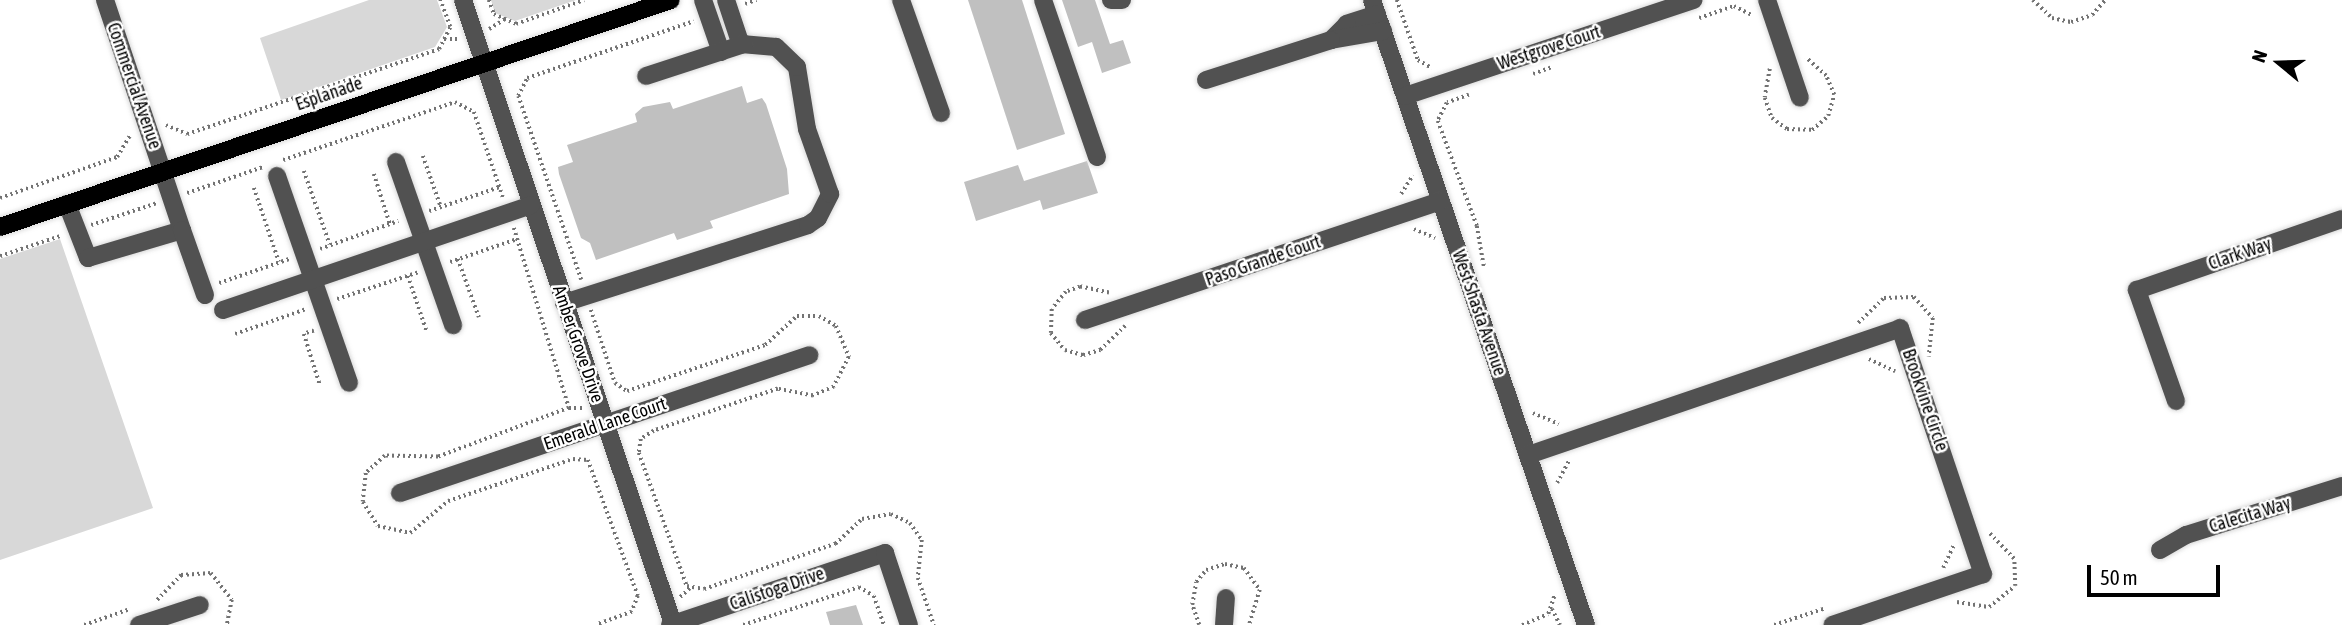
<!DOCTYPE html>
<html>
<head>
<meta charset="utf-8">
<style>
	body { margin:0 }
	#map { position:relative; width:2342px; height:625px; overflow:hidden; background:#fff; font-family:"Asap Condensed",sans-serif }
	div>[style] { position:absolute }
	.green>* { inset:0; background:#d8d8d8 }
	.building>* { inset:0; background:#c0c0c0 }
	.path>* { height:3.5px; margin-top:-1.75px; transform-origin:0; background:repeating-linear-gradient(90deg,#737373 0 2px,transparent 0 5.5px) }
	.roads { filter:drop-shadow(0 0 2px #dbdbdb) drop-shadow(0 0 2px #dbdbdb) }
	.minor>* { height:18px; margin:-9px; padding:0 9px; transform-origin:9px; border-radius:9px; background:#515151 }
	.major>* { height:18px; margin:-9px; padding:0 9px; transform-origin:9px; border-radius:9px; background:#000 }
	span { translate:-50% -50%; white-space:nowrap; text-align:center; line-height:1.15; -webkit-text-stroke:5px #fff; paint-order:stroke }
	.street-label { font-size:18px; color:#000 }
	.north { position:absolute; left:2244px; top:28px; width:70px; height:70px; -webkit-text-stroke:5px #fff; paint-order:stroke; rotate:289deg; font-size:19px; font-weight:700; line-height:28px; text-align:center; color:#000 }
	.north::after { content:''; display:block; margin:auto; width:24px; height:32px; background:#000; clip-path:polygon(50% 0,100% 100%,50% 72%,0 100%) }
	.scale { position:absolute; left:2087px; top:565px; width:133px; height:32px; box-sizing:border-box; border:4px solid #000; border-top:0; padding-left:9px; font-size:21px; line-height:24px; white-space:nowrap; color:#000; -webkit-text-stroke:5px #fff; paint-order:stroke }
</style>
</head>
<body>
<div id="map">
	<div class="green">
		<i style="clip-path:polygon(369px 0,437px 0,447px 27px,435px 47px,281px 100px,260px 38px)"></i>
		<i style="clip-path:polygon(491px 0,576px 0,515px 21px,495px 13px)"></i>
		<i style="clip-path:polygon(60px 239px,153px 508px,0 560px,0 259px)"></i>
	</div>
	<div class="building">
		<i style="clip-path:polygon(968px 0,1022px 0,1065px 134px,1017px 150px)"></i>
		<i style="clip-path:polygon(1062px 0,1095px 0,1110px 44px,1123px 40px,1131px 63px,1102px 73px,1092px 42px,1078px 47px)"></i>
		<i style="clip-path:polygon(742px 86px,747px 103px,762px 98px,766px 104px,787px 169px,789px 194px,710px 221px,713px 228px,677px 240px,674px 233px,596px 260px,590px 243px,581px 238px,559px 174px,558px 167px,573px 162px,567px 145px,637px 122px,635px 114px,643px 107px,670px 102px,673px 109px)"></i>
		<i style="clip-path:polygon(1087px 161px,1098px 193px,1043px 210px,1040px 200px,976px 221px,964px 182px,1018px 165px,1024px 181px)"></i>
		<i style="clip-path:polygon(856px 605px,863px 625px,830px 625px,826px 612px)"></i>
	</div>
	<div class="path">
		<i style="left:489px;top:0;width:15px;rotate:70deg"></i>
		<i style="left:494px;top:14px;width:24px;rotate:24deg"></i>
		<i style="left:516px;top:24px;width:72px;rotate:-19.4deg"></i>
		<i style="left:1397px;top:0;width:64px;rotate:70.7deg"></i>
		<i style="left:1418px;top:60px;width:16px;rotate:30deg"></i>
		<i style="left:2033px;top:0;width:26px;rotate:43deg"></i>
		<i style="left:2052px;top:18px;width:19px;rotate:12deg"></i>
		<i style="left:2071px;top:22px;width:22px;rotate:-18deg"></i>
		<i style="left:2092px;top:15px;width:20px;rotate:-49deg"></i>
		<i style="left:745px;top:4px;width:12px;rotate:-20deg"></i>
		<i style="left:1699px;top:18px;width:37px;rotate:-19deg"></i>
		<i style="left:1734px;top:6px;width:20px;rotate:27deg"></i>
		<i style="left:489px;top:29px;width:19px;rotate:-32deg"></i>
		<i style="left:444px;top:39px;width:14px"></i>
		<i style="left:1770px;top:69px;width:29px;rotate:100deg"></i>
		<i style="left:1765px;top:98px;width:21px;rotate:71deg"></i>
		<i style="left:1772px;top:118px;width:19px;rotate:36deg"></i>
		<i style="left:1787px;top:129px;width:25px;rotate:2deg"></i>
		<i style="left:1812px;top:130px;width:21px;rotate:-41deg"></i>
		<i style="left:1828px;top:116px;width:22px;rotate:-74deg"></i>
		<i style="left:1834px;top:95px;width:21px;rotate:-113deg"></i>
		<i style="left:1826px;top:76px;width:27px;rotate:-138deg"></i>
		<i style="left:1533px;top:74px;width:20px;rotate:-20deg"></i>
		<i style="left:1469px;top:95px;width:23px;rotate:160deg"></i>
		<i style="left:1447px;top:103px;width:20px;rotate:117deg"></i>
		<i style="left:1438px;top:121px;width:112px;rotate:69.6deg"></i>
		<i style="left:1477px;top:226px;width:41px;rotate:80.1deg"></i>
		<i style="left:166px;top:125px;width:23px;rotate:23deg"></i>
		<i style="left:187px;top:134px;width:266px;rotate:-18.6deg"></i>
		<i style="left:439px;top:49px;width:25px;rotate:-63deg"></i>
		<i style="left:450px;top:27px;width:29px;rotate:-110deg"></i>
		<i style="left:423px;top:156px;width:54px;rotate:70.6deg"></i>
		<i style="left:283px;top:160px;width:182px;rotate:-18.6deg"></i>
		<i style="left:455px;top:102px;width:21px;rotate:28deg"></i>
		<i style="left:474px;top:112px;width:90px;rotate:71.2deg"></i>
		<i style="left:304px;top:171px;width:78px;rotate:70.6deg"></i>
		<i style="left:374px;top:174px;width:52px;rotate:72.3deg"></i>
		<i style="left:254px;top:188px;width:78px;rotate:71.3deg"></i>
		<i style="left:187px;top:193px;width:80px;rotate:-18.9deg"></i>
		<i style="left:1401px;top:194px;width:22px;rotate:-58deg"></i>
		<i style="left:0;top:198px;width:124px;rotate:-19.3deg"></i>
		<i style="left:117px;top:157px;width:26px;rotate:-59deg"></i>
		<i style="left:429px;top:211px;width:75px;rotate:-18.7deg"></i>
		<i style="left:91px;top:225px;width:70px;rotate:-18.4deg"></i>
		<i style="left:514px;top:228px;width:188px;rotate:73deg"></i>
		<i style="left:569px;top:408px;width:140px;rotate:159.5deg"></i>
		<i style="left:438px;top:457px;width:53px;rotate:-178.9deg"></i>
		<i style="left:385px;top:456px;width:25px;rotate:138deg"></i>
		<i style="left:366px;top:473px;width:29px;rotate:96deg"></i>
		<i style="left:363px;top:502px;width:28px;rotate:58deg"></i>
		<i style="left:378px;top:526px;width:33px;rotate:12deg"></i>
		<i style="left:410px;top:533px;width:50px;rotate:-40.1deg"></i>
		<i style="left:448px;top:501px;width:132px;rotate:-18.6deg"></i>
		<i style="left:573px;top:459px;width:15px;rotate:4deg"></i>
		<i style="left:588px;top:460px;width:145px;rotate:69.8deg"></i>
		<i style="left:638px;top:596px;width:17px;rotate:111deg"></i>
		<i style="left:632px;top:612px;width:37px;rotate:160deg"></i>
		<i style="left:1414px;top:229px;width:23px;rotate:23deg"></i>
		<i style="left:320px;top:249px;width:83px;rotate:-19.7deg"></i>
		<i style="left:0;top:256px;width:63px;rotate:-18.4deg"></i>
		<i style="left:458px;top:259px;width:62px;rotate:70.1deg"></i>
		<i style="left:450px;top:262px;width:71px;rotate:-18.9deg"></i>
		<i style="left:408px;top:276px;width:59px;rotate:71.3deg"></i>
		<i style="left:581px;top:280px;width:194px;rotate:-108.9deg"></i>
		<i style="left:518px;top:96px;width:20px;rotate:-63deg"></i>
		<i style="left:527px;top:78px;width:176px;rotate:-18.8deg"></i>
		<i style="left:219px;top:283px;width:74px;rotate:-18.9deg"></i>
		<i style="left:1109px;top:293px;width:30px;rotate:-168deg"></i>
		<i style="left:1080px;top:287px;width:15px;rotate:160deg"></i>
		<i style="left:1066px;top:292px;width:22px;rotate:129deg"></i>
		<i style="left:1052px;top:309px;width:24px;rotate:92deg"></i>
		<i style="left:1051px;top:333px;width:22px;rotate:51deg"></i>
		<i style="left:1065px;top:350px;width:19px;rotate:16deg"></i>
		<i style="left:1083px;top:355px;width:18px;rotate:-16deg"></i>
		<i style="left:1100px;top:350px;width:35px;rotate:-44deg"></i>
		<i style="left:337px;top:299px;width:86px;rotate:-18.2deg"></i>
		<i style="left:591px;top:310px;width:77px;rotate:71.8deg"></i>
		<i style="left:615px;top:383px;width:14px;rotate:34deg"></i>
		<i style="left:627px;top:391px;width:145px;rotate:-18.4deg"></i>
		<i style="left:765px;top:345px;width:43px;rotate:-42.2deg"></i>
		<i style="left:797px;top:316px;width:22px"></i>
		<i style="left:819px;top:316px;width:20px;rotate:30deg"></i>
		<i style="left:836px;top:326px;width:34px;rotate:67deg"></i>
		<i style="left:849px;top:357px;width:34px;rotate:117deg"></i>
		<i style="left:834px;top:387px;width:23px;rotate:157deg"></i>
		<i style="left:813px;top:396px;width:36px;rotate:-169deg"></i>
		<i style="left:778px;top:389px;width:131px;rotate:161.3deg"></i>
		<i style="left:654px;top:431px;width:15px;rotate:148deg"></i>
		<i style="left:641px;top:439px;width:14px;rotate:98deg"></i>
		<i style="left:639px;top:453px;width:141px;rotate:70.2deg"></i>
		<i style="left:687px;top:586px;width:17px;rotate:10deg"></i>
		<i style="left:704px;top:589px;width:139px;rotate:-19deg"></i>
		<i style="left:835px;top:544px;width:37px;rotate:-43deg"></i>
		<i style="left:862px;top:519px;width:29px;rotate:-10deg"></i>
		<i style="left:891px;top:514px;width:21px;rotate:25deg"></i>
		<i style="left:910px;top:523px;width:21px;rotate:55deg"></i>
		<i style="left:922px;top:540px;width:38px;rotate:96deg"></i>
		<i style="left:918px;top:578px;width:50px;rotate:71.2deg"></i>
		<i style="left:1858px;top:323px;width:36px;rotate:-44deg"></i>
		<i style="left:1884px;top:298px;width:30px;rotate:-2deg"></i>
		<i style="left:1914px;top:297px;width:28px;rotate:48deg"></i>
		<i style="left:1933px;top:318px;width:39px;rotate:96deg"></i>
		<i style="left:314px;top:331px;width:10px;rotate:163deg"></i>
		<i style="left:304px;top:334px;width:53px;rotate:72.6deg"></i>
		<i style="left:235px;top:334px;width:75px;rotate:-19.4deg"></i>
		<i style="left:1869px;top:359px;width:29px;rotate:25deg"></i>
		<i style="left:569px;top:408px;width:16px"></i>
		<i style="left:1533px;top:413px;width:28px;rotate:23deg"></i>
		<i style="left:1557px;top:483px;width:26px;rotate:-62deg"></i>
		<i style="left:1943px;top:568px;width:26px;rotate:-65deg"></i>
		<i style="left:680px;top:597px;width:13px;rotate:-42deg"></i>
		<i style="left:157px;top:600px;width:35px;rotate:-46deg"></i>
		<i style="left:181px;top:575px;width:30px;rotate:-4deg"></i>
		<i style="left:211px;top:573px;width:34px;rotate:52deg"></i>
		<i style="left:232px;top:600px;width:25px;rotate:101deg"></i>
		<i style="left:1957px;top:602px;width:32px;rotate:9deg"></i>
		<i style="left:1989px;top:607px;width:33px;rotate:-39deg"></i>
		<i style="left:2015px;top:586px;width:27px;rotate:-92deg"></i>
		<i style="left:2014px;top:559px;width:36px;rotate:-134deg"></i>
		<i style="left:1552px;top:609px;width:18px;rotate:63deg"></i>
		<i style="left:84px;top:625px;width:49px;rotate:-19.2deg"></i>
		<i style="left:743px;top:625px;width:122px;rotate:-18.1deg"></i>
		<i style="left:859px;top:587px;width:17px;rotate:31deg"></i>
		<i style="left:874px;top:596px;width:31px;rotate:71deg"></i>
		<i style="left:1199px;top:625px;width:21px;rotate:-109deg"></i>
		<i style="left:1192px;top:605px;width:23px;rotate:-80deg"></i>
		<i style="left:1196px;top:582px;width:16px;rotate:-50deg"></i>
		<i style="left:1206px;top:570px;width:20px;rotate:-18deg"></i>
		<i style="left:1225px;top:564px;width:19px;rotate:12deg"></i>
		<i style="left:1244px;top:568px;width:27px;rotate:54deg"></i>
		<i style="left:1260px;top:590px;width:37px;rotate:107deg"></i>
		<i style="left:1522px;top:625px;width:28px;rotate:-23deg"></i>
		<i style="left:1548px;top:614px;width:21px;rotate:-71deg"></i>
		<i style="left:1774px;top:625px;width:52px;rotate:-18.1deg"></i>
	</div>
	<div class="roads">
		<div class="minor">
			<i style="left:463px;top:0;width:658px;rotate:71.4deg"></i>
			<i style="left:703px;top:0;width:55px;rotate:70.9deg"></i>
			<i style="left:726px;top:0;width:47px;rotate:71.6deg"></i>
			<i style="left:901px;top:0;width:120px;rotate:70.5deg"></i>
			<i style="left:1043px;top:0;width:166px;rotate:71deg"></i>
			<i style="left:1111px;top:0;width:11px"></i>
			<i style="left:1372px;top:0;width:661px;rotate:71.1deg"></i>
			<i style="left:1767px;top:0;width:103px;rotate:71.4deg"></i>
			<i style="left:1377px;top:14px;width:32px;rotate:162deg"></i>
			<i style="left:1347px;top:24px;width:23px;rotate:135deg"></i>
			<i style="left:1331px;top:40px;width:53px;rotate:-9.8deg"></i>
			<i style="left:1206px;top:80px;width:131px;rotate:-17.7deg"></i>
			<i style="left:1405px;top:96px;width:304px;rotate:-18.4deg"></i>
			<i style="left:396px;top:162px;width:173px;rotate:70.7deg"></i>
			<i style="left:277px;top:176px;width:219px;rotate:70.8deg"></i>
			<i style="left:67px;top:204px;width:58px;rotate:68.7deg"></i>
			<i style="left:88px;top:258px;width:98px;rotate:-16.6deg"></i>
			<i style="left:182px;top:230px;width:243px;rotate:-108.5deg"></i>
			<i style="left:182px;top:230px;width:69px;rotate:70.5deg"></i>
			<i style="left:564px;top:303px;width:256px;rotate:-17.7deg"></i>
			<i style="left:808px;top:225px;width:12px;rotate:-35deg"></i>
			<i style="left:818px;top:218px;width:27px;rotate:-63deg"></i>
			<i style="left:830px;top:194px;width:69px;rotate:-109.5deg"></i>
			<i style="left:807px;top:129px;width:63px;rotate:-99.2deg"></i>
			<i style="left:797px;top:67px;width:29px;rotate:-136deg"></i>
			<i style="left:776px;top:47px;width:32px;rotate:-175deg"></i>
			<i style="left:744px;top:44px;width:103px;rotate:161.9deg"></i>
			<i style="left:223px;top:310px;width:325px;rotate:-18.8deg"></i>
			<i style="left:1085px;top:320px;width:375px;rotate:-18.5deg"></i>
			<i style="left:2176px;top:401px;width:118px;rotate:-109.4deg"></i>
			<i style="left:2137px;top:290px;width:217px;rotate:-19.1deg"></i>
			<i style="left:1528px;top:455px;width:393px;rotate:-18.8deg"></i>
			<i style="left:1900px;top:328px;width:260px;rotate:71.4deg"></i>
			<i style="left:1983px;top:574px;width:159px;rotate:161.3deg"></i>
			<i style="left:400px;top:493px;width:432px;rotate:-18.6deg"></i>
			<i style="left:2160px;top:550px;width:30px;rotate:-30deg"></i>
			<i style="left:2186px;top:535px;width:164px;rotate:-17.4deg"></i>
			<i style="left:139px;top:625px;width:64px;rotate:-18.2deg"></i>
			<i style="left:670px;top:625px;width:227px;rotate:-18.5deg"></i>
			<i style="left:885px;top:553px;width:76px;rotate:71.6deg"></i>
			<i style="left:1224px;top:625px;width:27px;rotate:-86deg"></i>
		</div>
		<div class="major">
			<i style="left:0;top:227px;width:708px;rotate:-18.69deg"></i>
		</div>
	</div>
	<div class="street-label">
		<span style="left:1549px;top:48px;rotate:-18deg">Westgrove Court</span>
		<span style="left:134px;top:86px;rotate:71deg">Commercial Avenue</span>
		<span style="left:329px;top:94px;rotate:-19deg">Esplanade</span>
		<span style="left:2240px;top:254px;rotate:-19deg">Clark Way</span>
		<span style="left:1263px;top:261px;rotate:-19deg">Paso Grande Court</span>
		<span style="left:1479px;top:313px;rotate:71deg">West Shasta Avenue</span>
		<span style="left:578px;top:344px;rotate:71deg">Amber Grove Drive</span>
		<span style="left:1925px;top:400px;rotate:71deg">Brookvine Circle</span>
		<span style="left:605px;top:424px;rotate:-19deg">Emerald Lane Court</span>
		<span style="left:2250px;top:515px;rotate:-17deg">Calecita Way</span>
		<span style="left:777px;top:589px;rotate:-19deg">Calistoga Drive</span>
	</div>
	<div class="north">N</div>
	<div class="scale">50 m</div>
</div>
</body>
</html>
